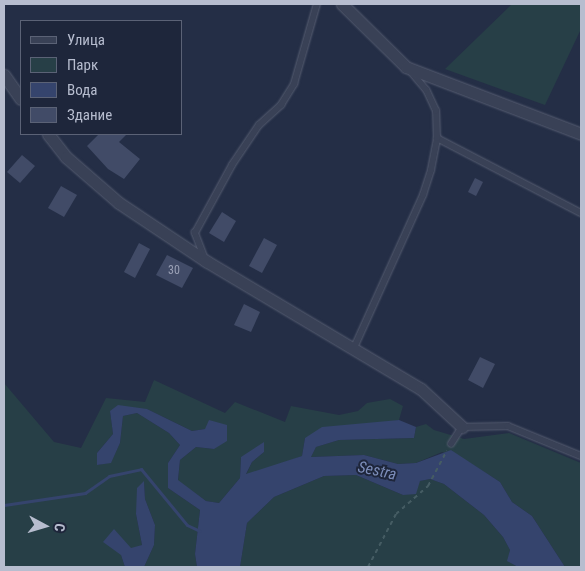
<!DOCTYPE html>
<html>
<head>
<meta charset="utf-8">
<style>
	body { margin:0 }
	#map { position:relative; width:585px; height:571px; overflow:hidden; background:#242e46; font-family:"Roboto Condensed",sans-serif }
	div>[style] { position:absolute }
	.green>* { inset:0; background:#273f47 }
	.water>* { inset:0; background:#35446d }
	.stream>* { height:3px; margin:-1.5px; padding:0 1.5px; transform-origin:1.5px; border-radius:1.5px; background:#35446d }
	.building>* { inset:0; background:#414b67 }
	.path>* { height:2px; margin-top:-1px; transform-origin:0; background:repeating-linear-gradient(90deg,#455c63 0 4px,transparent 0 8px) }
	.roads { filter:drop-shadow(0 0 1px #555c70) drop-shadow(0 0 1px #555c70) }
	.service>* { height:5.5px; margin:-2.75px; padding:0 2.75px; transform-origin:2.75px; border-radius:2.75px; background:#394156 }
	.minor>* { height:11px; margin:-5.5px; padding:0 5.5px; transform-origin:5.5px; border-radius:5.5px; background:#394156 }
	span { translate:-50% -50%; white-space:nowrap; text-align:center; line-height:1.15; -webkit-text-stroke:4px #1e263b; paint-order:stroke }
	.number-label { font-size:12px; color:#9aa0b5 }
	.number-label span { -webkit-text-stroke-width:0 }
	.water-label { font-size:16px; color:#7c8db9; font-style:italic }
	.frame { position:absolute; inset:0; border:5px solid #b7bdcf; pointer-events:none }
	.legend { position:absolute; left:20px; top:20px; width:162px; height:115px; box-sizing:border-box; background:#1e263b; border:1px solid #5b6276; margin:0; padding:6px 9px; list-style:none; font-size:15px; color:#b7bdcf }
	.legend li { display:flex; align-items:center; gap:10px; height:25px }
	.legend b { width:25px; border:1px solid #5b6276 }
	.north { position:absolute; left:20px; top:501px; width:50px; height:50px; -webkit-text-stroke:4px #1e263b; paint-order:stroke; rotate:96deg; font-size:14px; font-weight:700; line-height:20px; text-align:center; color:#b7bdcf }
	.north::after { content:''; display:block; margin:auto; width:18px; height:22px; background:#b7bdcf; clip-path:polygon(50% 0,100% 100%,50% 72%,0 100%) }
</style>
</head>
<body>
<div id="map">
	<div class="green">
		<i style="clip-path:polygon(512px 4px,581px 4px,581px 29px,545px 105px,445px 69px)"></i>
		<i style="clip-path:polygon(154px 380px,225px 413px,235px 402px,285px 422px,291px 406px,339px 415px,358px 411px,367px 403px,390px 399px,403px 406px,399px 420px,305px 438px,302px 456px,266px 470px,246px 475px,252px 462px,264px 452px,241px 457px,240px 478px,219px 503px,206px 501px,178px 481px,180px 460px,196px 447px,214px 449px,205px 429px,192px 431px,147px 409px,110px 411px,113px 434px,97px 453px,98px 465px,111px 462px,120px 443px,123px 416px,137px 413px,169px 433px,180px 445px,168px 463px,168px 488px,200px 510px,195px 554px,197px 567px,144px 567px,154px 545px,155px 525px,145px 499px,144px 482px,136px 514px,142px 545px,121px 555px,125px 567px,4px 567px,4px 383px,54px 442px,81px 448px,106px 398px,145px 402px)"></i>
		<i style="clip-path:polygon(426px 424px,434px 430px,464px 439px,509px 433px,581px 463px,581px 567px,565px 567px,532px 516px,512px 502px,500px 482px,467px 461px,442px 452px,416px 463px,398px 464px,364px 455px,311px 457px,316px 447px,339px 440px,414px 438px,416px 427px)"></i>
		<i style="clip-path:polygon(356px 475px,403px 495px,420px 481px,430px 479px,444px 484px,484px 515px,503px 537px,510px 550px,508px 561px,518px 567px,240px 567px,247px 523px,274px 497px,324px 476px)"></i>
	</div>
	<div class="water">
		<i style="clip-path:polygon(118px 405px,147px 409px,192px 431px,205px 429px,209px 420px,227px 425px,227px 441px,214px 449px,196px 447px,180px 460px,178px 480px,206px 501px,219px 503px,240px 478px,241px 457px,264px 442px,264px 452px,252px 462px,246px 474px,302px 456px,305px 438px,322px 427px,399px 420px,416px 427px,414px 438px,339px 440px,316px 447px,311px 457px,364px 455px,398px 464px,416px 463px,451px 450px,500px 482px,512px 502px,532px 516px,565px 567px,518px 567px,507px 561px,510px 550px,503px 537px,484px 515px,444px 484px,430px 479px,420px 481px,416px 494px,403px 495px,356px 475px,324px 476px,274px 497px,247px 523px,240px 567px,197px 567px,195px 554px,200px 510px,168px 488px,168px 463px,180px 445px,169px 433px,137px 413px,123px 416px,120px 443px,111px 463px,97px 465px,97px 453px,113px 434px,110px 411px)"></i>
		<i style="clip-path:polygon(144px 481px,145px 499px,155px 525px,154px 545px,144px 567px,125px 567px,121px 555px,103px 542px,114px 529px,131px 548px,142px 545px,136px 514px,137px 488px)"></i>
	</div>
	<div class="stream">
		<i style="left:4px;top:505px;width:82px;rotate:-8.4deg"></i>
		<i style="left:85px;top:493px;width:29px;rotate:-35deg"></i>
		<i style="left:109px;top:476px;width:33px;rotate:-12deg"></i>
		<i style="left:141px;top:469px;width:72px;rotate:50.6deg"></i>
		<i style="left:187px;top:525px;width:14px;rotate:25deg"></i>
	</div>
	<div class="building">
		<i style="clip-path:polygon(99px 134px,127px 134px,119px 142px,140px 159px,124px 179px,108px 169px,87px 146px)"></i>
		<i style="clip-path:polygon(22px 155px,35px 166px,20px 183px,7px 172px)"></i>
		<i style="clip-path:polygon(475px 178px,483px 182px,476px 196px,468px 192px)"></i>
		<i style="clip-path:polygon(61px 186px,77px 195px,64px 217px,48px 208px)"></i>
		<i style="clip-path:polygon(222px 212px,236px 221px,224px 242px,209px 233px)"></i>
		<i style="clip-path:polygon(264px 238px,277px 245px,262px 273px,249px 266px)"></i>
		<i style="clip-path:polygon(139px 243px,150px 249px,135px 278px,124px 272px)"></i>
		<i style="clip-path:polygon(167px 255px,193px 268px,182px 288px,156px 275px)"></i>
		<i style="clip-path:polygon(244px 304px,260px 312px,251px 332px,234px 325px)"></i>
		<i style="clip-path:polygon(480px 357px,495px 364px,483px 388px,468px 380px)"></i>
	</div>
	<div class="path">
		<i style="left:368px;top:567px;width:60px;rotate:-62.2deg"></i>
		<i style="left:396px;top:514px;width:43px;rotate:-41.2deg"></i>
		<i style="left:428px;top:486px;width:40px;rotate:-62deg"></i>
	</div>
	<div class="roads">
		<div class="service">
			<i style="left:437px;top:138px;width:162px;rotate:27.5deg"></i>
			<i style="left:204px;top:257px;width:26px;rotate:-111deg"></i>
			<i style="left:195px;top:233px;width:77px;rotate:-61.4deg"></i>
			<i style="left:232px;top:165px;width:48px;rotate:-56deg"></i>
			<i style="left:259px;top:125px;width:30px;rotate:-42deg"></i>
			<i style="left:281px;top:105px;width:25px;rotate:-58deg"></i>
			<i style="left:294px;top:84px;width:83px;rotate:-74deg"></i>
			<i style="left:354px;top:348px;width:168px;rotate:-65.7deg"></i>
			<i style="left:423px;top:195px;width:26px;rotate:-72deg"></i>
			<i style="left:431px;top:170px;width:33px;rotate:-79deg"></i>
			<i style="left:437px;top:138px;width:27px;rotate:-92deg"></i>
			<i style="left:436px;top:111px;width:23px;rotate:-115deg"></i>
			<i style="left:426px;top:90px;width:26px;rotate:-130deg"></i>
			<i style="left:451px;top:444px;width:20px;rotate:-57deg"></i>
			<i style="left:462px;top:427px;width:46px;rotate:-1.2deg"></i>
			<i style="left:508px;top:426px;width:79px;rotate:22.3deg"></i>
		</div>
		<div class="minor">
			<i style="left:342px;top:4px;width:90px;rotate:44.5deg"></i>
			<i style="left:406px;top:67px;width:187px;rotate:20.9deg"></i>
			<i style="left:4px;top:75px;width:29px;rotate:55deg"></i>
			<i style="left:48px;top:134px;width:29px;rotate:52deg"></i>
			<i style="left:66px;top:157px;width:70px;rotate:41deg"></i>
			<i style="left:119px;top:203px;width:105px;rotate:33.7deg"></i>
			<i style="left:206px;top:261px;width:250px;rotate:30.8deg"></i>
			<i style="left:421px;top:389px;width:56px;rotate:42.8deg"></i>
		</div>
	</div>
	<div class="number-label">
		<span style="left:174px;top:271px">30</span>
	</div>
	<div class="water-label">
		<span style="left:377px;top:471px;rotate:12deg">Sestra</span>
	</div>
	<div class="frame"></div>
	<ul class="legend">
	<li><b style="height:6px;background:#394156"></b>Улица</li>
	<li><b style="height:14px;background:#273f47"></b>Парк</li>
	<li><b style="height:14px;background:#35446d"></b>Вода</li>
	<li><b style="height:14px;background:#414b67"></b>Здание</li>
	</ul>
	<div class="north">С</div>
</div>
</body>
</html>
